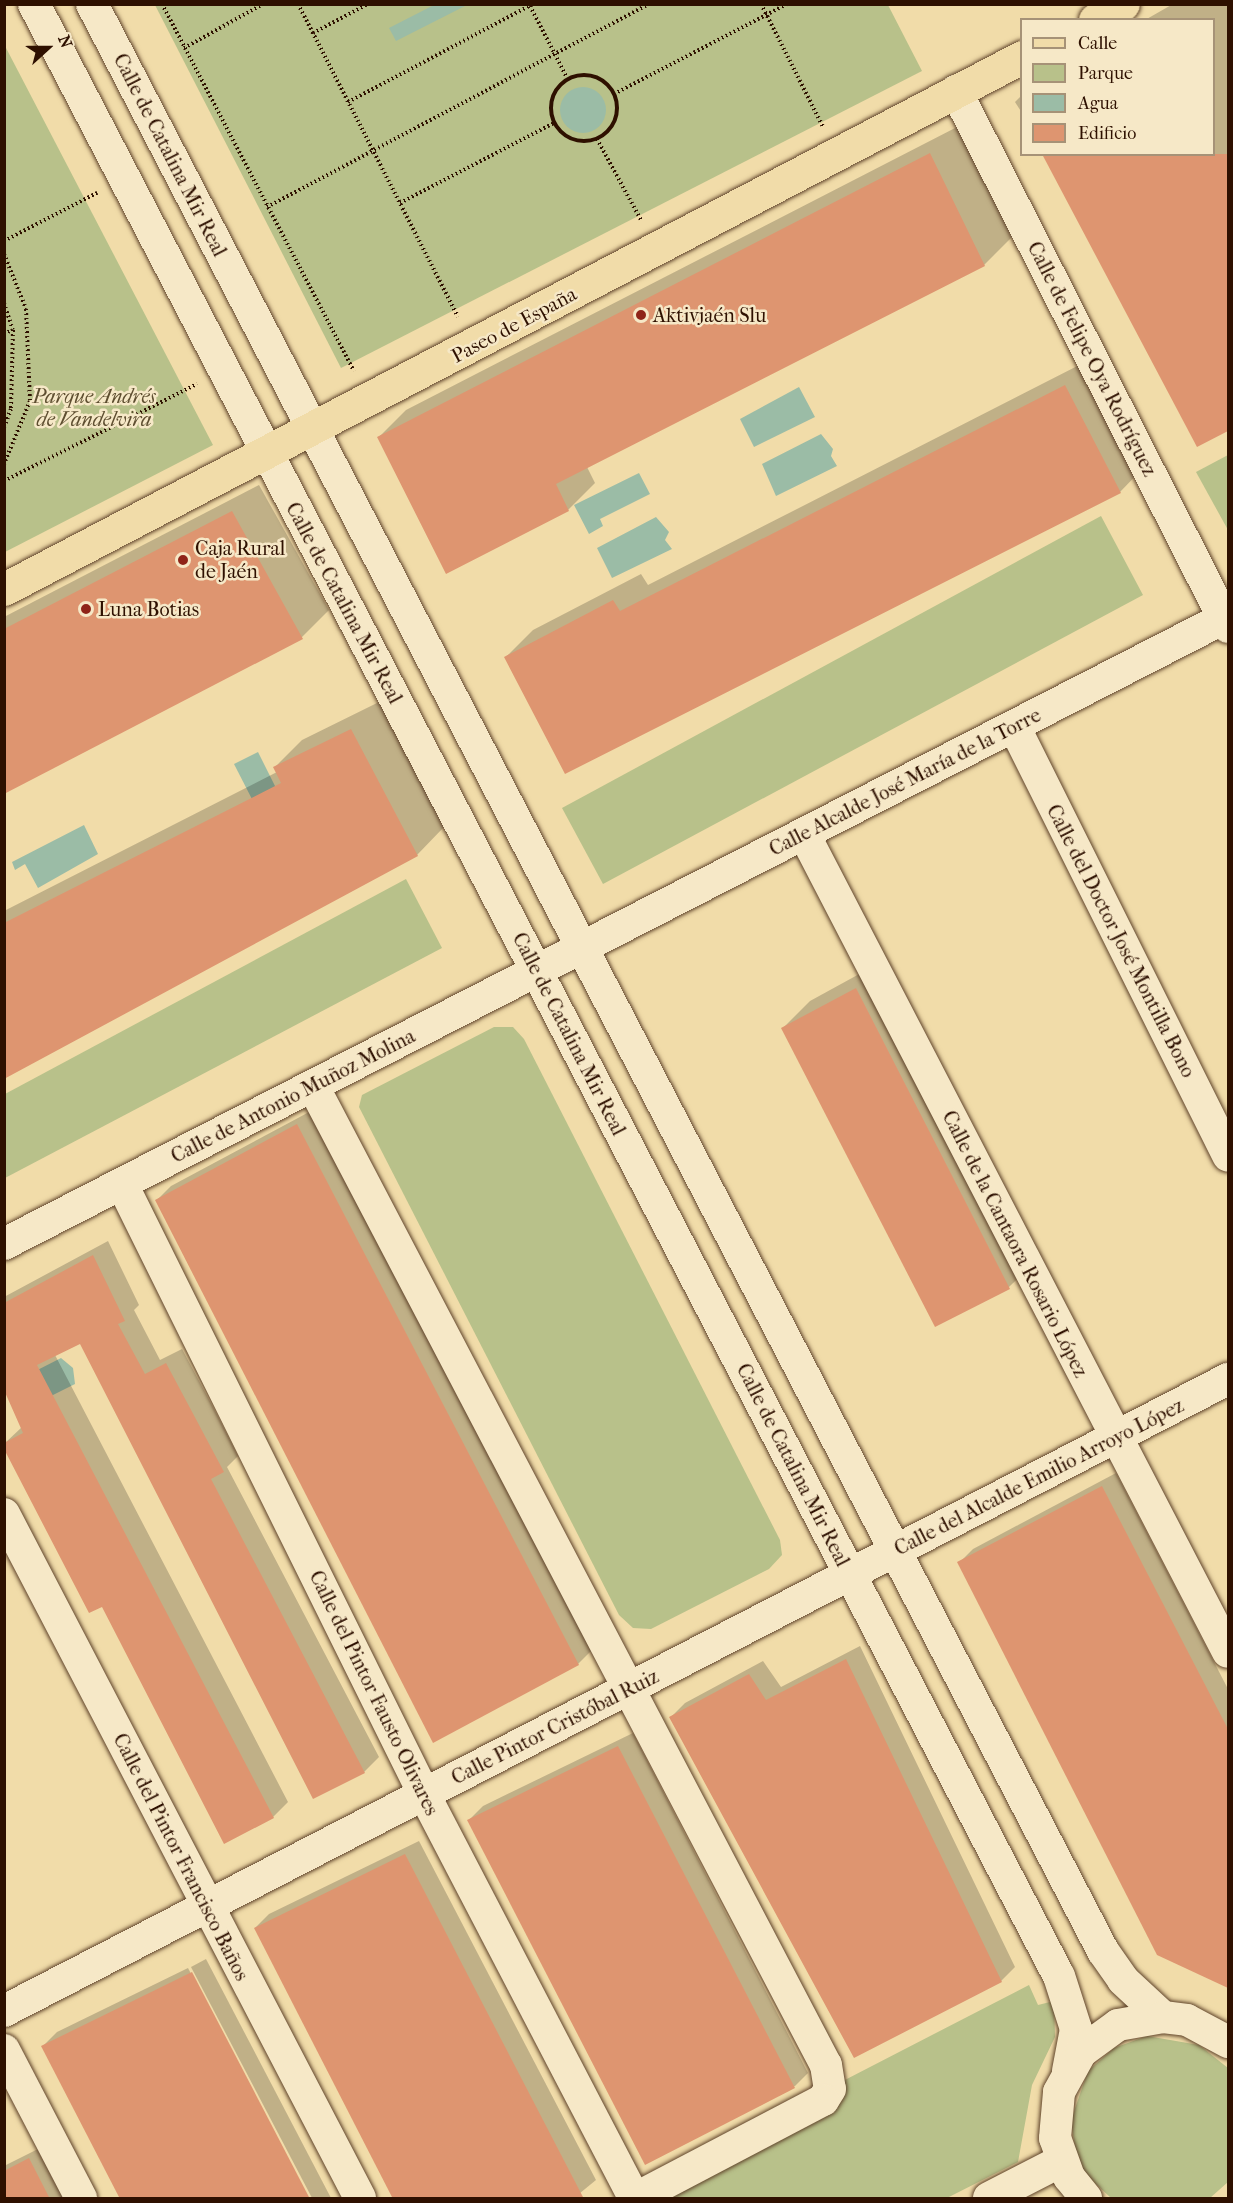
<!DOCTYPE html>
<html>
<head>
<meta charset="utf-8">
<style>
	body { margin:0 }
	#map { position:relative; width:1233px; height:2203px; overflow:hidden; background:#f1dca9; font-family:"IM FELL French Canon",serif }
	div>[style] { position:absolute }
	.green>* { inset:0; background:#b8c18a }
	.water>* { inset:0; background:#9bbca6 }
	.round { border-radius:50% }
	.shadow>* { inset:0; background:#0003 }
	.building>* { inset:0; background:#de9570 }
	.path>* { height:4px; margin-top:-2px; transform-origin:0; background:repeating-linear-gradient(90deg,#2e1000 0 1.5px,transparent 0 4.5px) }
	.path>.ring { margin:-2px; padding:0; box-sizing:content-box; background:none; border:4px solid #2e1000; border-radius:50% }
	.roads { filter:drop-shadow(0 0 2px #5f432a) drop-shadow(0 0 2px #5f432a) }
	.minor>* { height:32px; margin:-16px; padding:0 16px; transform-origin:16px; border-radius:16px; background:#f6e8c7 }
	.primary>* { height:33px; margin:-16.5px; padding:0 16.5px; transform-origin:16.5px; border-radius:16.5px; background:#f1dca9 }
	.dots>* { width:16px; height:16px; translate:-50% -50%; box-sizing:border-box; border:3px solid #f6e8c7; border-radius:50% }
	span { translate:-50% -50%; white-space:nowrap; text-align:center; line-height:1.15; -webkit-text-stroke:5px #f6e8c7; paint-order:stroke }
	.street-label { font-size:20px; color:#2e1000 }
	.poi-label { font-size:20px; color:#2e1000 }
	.left { translate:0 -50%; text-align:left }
	.park-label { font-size:20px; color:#5e4e30; font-style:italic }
	.frame { position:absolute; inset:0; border:6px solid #2e1000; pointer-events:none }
	.legend { position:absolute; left:1020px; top:18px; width:195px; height:138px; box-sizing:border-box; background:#f6e8c7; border:2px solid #a69277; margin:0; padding:8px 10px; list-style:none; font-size:18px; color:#2e1000 }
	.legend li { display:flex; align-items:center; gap:12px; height:30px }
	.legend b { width:30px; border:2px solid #a69277 }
	.north { position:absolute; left:18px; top:18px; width:60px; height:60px; -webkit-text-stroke:4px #f6e8c7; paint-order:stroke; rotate:69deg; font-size:16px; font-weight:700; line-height:24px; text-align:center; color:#2e1000 }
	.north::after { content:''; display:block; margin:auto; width:21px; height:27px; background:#2e1000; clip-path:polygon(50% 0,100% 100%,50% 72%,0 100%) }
</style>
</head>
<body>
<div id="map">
	<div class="green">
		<i style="clip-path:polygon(155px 5px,888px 5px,922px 71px,341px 368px)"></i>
		<i style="clip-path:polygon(5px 46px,213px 445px,5px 552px,4px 552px)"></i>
		<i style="clip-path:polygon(1228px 455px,1228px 530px,1196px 472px)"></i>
		<i style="clip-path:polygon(1101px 516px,1143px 595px,603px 884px,562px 808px)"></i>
		<i style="clip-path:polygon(406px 879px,442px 948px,5px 1178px,5px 1094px)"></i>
		<i style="clip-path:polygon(494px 1027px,513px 1027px,524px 1039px,780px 1540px,782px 1555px,769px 1569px,651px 1629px,633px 1628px,619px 1615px,359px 1107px,362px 1095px)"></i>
		<i style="clip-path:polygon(1029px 1985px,1038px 2005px,1054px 2001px,1055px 2037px,1032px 2085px,1018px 2162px,947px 2198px,616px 2198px)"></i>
		<i style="clip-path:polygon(1147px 2036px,1199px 2045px,1228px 2068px,1228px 2182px,1210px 2198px,1111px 2198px,1085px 2174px,1076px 2155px,1071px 2120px,1088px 2071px,1114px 2048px)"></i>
	</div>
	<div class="water">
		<i style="clip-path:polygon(434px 5px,467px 5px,396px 41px,389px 28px)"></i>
		<i class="round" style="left:560px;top:87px;width:46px;height:46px"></i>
		<i style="clip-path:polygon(799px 387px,815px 417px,754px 447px,740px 419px)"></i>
		<i style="clip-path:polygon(821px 434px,833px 449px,831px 456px,837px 466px,776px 496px,762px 464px)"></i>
		<i style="clip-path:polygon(639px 473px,650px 494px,600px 519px,603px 526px,589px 534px,574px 505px)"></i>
		<i style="clip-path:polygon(656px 517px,669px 532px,665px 540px,672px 549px,612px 578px,597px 548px)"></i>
		<i style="clip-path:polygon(258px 752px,278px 792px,255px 805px,234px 764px)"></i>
		<i style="clip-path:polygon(84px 825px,98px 854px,38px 888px,25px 864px,15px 870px,12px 862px)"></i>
		<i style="clip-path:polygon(61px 1358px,73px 1368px,75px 1384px,25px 1409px,12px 1383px)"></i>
	</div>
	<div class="shadow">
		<i style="clip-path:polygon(1173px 4px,1228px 4px,1228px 429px,1198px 445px,1214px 154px,1214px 20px,1145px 20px)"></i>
		<i style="clip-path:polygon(1022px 95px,1022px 113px,1015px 102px)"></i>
		<i style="clip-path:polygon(957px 127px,1012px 237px,984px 265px,587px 467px,595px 483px,568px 510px,379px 437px,406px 410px)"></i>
		<i style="clip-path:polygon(1093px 358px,1147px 464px,1120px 492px,506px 657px,533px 630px,641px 574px,648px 585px)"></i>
		<i style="clip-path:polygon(259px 485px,329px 610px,302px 637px,4px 792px,4px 617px)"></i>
		<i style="clip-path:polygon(379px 702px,444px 827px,417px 855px,4px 1077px,4px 911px,277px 772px,275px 767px,302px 740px)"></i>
		<i style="clip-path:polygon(883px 961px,1037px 1260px,1009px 1287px,935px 1325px,783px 1028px,810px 1001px)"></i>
		<i style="clip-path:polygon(311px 1111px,592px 1650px,578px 1664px,157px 1200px,171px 1186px)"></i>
		<i style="clip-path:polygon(108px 1241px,139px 1305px,134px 1310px,160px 1360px,182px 1349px,213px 1407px,238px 1456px,227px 1467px,379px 1757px,364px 1772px,81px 1342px,55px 1355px,288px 1802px,273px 1817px,103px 1605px,4px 1444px,22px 1427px,4px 1386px,4px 1297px)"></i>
		<i style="clip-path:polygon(1116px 1473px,1228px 1689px,1228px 1986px,1158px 1954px,959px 1563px,973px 1549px)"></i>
		<i style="clip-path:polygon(860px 1646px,1015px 1967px,1001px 1981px,671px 1717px,685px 1703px,763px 1661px,781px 1687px)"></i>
		<i style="clip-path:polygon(633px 1733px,808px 2073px,795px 2086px,645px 2163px,469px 1820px,483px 1806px)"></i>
		<i style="clip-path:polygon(419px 1841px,596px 2180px,574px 2198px,255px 1928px,269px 1914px)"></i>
		<i style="clip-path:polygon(206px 1959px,331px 2198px,312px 2198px,191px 1967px)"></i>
		<i style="clip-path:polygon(188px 1968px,308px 2198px,43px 2046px,57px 2032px)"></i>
		<i style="clip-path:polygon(44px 2146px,71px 2198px,4px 2198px,4px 2166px)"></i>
	</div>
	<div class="building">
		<i style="clip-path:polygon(930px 153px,985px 266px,556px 484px,569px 511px,446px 574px,377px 437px)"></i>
		<i style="clip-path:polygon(1042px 154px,1228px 154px,1228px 431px,1197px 447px)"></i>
		<i style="clip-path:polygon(1065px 385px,1121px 493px,565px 774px,504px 657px,613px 600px,620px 611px)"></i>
		<i style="clip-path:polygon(232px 511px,303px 639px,4px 794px,4px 629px)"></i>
		<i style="clip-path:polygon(351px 729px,418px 856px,4px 1079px,4px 923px,281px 783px,273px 767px)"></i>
		<i style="clip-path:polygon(856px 988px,1010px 1289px,935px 1327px,781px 1028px)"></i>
		<i style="clip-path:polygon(297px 1124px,579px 1665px,433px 1743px,155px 1200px)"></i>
		<i style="clip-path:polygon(93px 1255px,125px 1321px,118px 1324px,145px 1374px,166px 1363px,198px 1423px,224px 1472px,211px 1479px,365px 1773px,313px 1799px,80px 1344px,37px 1365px,274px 1818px,224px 1844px,102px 1607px,89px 1613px,4px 1449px,4px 1443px,23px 1433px,4px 1390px,4px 1303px)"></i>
		<i style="clip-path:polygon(1102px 1486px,1228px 1729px,1228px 1988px,1157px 1955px,957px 1562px)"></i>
		<i style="clip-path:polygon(846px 1659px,1002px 1982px,854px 2058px,669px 1717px,749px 1674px,766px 1700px)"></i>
		<i style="clip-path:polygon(618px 1746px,795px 2088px,645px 2165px,467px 1820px)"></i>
		<i style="clip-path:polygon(405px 1854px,584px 2199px,393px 2199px,254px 1928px)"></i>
		<i style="clip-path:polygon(192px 1972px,310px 2199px,120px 2199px,41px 2046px)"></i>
		<i style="clip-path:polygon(29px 2158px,50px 2199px,4px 2199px,4px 2171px)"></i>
	</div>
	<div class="path">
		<i style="left:162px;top:4px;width:414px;rotate:62.4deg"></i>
		<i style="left:298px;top:4px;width:351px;rotate:62.9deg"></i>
		<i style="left:761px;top:4px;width:138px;rotate:63.2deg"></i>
		<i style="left:530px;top:6px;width:83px;rotate:62.8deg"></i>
		<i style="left:313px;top:33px;width:62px;rotate:-27.8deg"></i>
		<i style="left:184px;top:48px;width:90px;rotate:-29.1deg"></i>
		<i class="ring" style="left:551px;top:75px;width:62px;height:62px"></i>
		<i style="left:614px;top:94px;width:195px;rotate:-27.5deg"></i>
		<i style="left:348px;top:102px;width:209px;rotate:-27.9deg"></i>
		<i style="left:597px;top:139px;width:92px;rotate:61.5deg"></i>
		<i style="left:400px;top:203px;width:174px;rotate:-27.5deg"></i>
		<i style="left:267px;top:207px;width:433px;rotate:-28deg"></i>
		<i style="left:4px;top:241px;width:105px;rotate:-27.3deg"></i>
		<i style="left:4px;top:254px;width:59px;rotate:68.2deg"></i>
		<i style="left:26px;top:309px;width:92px;rotate:87.5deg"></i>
		<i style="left:30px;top:401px;width:68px;rotate:112.4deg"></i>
		<i style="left:4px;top:303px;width:28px;rotate:72deg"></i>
		<i style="left:13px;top:330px;width:79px;rotate:91.5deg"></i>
		<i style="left:11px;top:409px;width:19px;rotate:111deg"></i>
		<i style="left:4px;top:334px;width:9px;rotate:-27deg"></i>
		<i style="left:4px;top:481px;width:216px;rotate:-26.7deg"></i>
	</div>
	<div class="roads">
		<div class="minor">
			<i style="left:34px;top:4px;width:2222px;rotate:62.54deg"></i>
			<i style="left:1059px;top:1976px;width:56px;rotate:72.2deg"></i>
			<i style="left:1076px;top:2029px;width:43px;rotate:100.8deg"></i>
			<i style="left:92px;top:4px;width:2194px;rotate:62.56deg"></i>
			<i style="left:1103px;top:1951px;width:35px;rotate:55deg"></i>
			<i style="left:1123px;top:1980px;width:54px;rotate:42.8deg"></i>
			<i style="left:956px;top:91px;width:601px;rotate:63.09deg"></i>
			<i style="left:1014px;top:726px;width:480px;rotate:63.5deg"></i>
			<i style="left:804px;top:834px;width:921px;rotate:62.6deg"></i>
			<i style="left:313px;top:1086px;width:1105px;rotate:62.35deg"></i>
			<i style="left:826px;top:2065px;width:24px;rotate:81deg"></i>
			<i style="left:830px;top:2089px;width:13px;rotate:122deg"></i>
			<i style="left:823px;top:2100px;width:211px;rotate:152.3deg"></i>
			<i style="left:122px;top:1184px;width:681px;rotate:63.66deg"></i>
			<i style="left:424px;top:1794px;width:455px;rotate:62.5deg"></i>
			<i style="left:4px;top:1244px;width:1376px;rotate:-27.16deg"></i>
			<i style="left:4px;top:1514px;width:771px;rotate:62.5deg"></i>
			<i style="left:4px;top:2011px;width:1378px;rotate:-27.31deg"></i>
			<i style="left:4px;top:2050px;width:167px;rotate:62.5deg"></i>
			<i style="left:989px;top:2198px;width:81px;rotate:-27.2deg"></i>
			<i style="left:1086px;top:2198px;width:27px;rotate:-129deg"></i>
			<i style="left:1069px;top:2177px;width:41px;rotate:-109.7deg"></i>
			<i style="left:1055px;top:2138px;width:46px;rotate:-85deg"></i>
			<i style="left:1059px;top:2092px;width:46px;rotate:-61.2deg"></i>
			<i style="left:1081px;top:2052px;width:46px;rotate:-36.1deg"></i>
			<i style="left:1118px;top:2025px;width:46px;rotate:-10.1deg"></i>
			<i style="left:1163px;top:2017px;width:24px;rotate:7deg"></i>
			<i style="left:1187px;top:2020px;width:47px;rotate:28.2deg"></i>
		</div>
		<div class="primary">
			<i style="left:1095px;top:20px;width:32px;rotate:-30deg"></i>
			<i style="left:4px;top:589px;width:1149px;rotate:-27.59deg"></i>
		</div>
	</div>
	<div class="dots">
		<i style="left:641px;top:315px;background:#8f2418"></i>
		<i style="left:183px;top:560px;background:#8f2418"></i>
		<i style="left:86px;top:609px;background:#8f2418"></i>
	</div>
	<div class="street-label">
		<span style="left:170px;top:155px;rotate:63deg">Calle de Catalina Mir Real</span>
		<span style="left:514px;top:325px;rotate:-28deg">Paseo de España</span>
		<span style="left:1092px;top:359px;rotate:63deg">Calle de Felipe Oya Rodríguez</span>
		<span style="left:344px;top:603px;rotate:62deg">Calle de Catalina Mir Real</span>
		<span style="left:905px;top:782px;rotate:-27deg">Calle Alcalde José María de la Torre</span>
		<span style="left:1121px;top:941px;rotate:63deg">Calle del Doctor José Montilla Bono</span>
		<span style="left:569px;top:1034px;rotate:63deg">Calle de Catalina Mir Real</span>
		<span style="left:293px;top:1096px;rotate:-27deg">Calle de Antonio Muñoz Molina</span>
		<span style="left:1015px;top:1244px;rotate:63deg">Calle de la Cantaora Rosario López</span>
		<span style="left:793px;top:1465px;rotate:63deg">Calle de Catalina Mir Real</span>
		<span style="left:1039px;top:1477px;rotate:-27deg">Calle del Alcalde Emilio Arroyo López</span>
		<span style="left:374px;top:1693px;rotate:64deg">Calle del Pintor Fausto Olivares</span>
		<span style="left:555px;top:1727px;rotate:-27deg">Calle Pintor Cristóbal Ruiz</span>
		<span style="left:181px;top:1857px;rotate:63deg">Calle del Pintor Francisco Baños</span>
	</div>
	<div class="poi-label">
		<span class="left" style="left:653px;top:315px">Aktivjaén Slu</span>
		<span class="left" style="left:195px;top:560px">Caja Rural<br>de Jaén</span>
		<span class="left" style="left:98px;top:609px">Luna Botias</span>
	</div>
	<div class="park-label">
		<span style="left:94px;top:408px">Parque Andrés<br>de Vandelvira</span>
	</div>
	<div class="frame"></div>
	<ul class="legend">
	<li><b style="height:8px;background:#f1dca9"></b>Calle</li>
	<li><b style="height:16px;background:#b8c18a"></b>Parque</li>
	<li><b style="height:16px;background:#9bbca6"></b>Agua</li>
	<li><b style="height:16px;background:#de9570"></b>Edificio</li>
	</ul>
	<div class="north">N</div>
</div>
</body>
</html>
